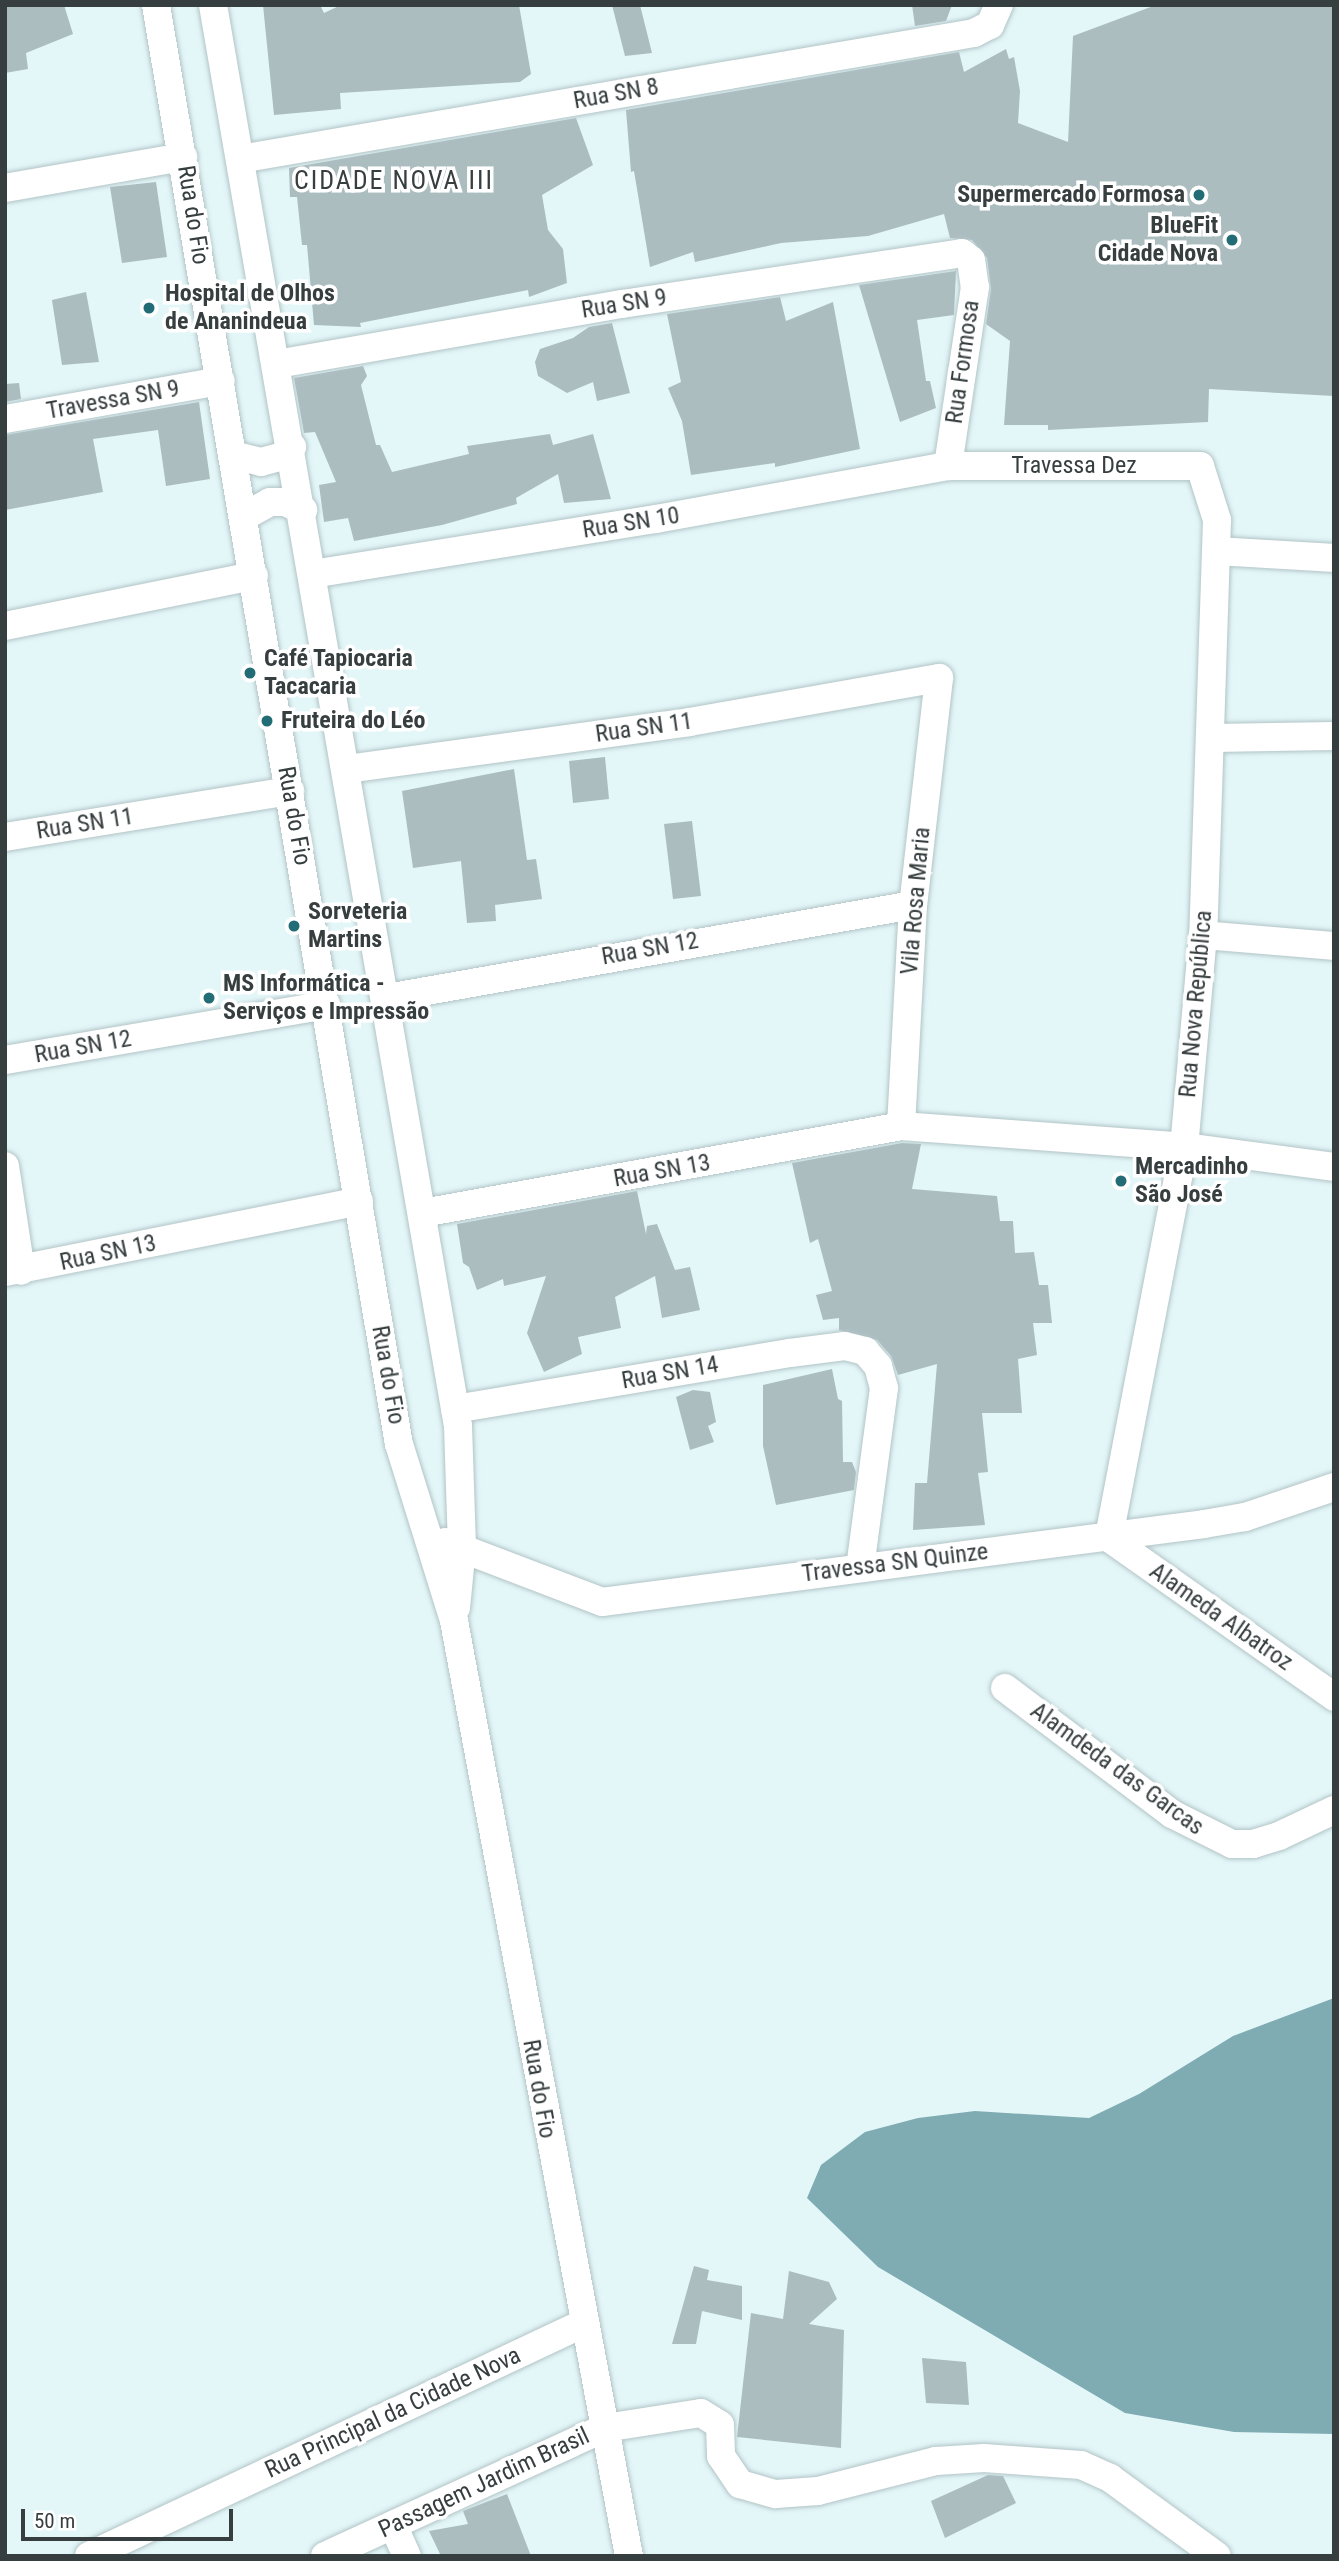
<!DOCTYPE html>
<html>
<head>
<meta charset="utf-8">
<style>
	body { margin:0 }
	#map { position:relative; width:1339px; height:2561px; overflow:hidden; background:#e3f6f8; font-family:"Roboto Condensed",sans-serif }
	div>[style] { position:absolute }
	.water>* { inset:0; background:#7facb3 }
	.building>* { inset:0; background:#acbdc0 }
	.roads { filter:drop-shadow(0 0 2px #b2c4c6) drop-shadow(0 0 2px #b2c4c6) }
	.minor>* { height:28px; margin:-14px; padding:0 14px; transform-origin:14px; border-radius:14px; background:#fff }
	.dots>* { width:19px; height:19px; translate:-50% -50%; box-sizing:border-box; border:4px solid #fff; border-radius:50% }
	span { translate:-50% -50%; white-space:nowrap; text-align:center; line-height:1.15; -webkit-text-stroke:7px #fff; paint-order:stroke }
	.street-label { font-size:24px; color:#373e3f }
	.poi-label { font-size:24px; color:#373e3f; font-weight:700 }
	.right { translate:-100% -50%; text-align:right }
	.left { translate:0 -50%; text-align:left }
	.neighbourhood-label { font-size:26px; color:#373e3f; letter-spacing:2px }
	.frame { position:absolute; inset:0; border:7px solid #373e3f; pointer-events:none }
	.scale { position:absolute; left:21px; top:2509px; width:212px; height:32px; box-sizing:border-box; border:4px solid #373e3f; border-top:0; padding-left:9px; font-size:21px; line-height:24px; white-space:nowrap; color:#373e3f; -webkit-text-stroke:5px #fff; paint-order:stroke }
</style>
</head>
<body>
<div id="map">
	<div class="water">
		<i style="clip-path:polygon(1334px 1998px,1334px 2434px,1234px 2432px,1125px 2413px,878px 2267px,807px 2198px,821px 2165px,865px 2132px,918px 2118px,975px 2111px,1089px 2118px,1139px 2094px,1233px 2036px)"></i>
	</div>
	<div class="building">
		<i style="clip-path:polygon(5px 5px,64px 5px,73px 34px,26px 53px,28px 69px,5px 73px)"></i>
		<i style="clip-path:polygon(263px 5px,320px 5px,324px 13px,341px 5px,519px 5px,531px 74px,520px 82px,340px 93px,341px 109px,274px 115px)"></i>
		<i style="clip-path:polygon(612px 5px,640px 5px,652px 53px,625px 56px)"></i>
		<i style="clip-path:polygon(912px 5px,952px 5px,946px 21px,915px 26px)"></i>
		<i style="clip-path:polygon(1156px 5px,1334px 5px,1334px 396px,1209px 389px,1208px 422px,1048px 430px,1048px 425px,1004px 425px,1010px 341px,986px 324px,991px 289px,987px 258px,972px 240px,950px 238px,944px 214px,868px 236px,781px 243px,695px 262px,693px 252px,650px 267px,634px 171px,631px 172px,626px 110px,959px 52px,964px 72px,1006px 49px,1009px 59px,1014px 57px,1020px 91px,1018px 123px,1068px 142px,1073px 36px)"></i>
		<i style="clip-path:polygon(576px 118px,593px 165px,542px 195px,548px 230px,563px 249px,567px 283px,529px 297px,528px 290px,360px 323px,361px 327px,314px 325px,307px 245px,302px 245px,297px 197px,290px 197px,289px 168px)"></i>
		<i style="clip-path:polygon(156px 182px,167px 257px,122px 263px,110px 187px)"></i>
		<i style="clip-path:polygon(956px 271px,954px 315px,917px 320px,926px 381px,930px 381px,936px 408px,900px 422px,859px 285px)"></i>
		<i style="clip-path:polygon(86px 292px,99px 362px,62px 365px,52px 300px)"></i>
		<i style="clip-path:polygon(780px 297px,786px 321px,833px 302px,860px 449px,775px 467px,775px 463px,691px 475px,682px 421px,668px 388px,681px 382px,667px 314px)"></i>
		<i style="clip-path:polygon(612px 323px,630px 393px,597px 401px,593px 382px,567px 393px,538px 376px,535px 362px,540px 349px,573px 338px,589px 327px)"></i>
		<i style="clip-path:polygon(363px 366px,367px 376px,361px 385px,376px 445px,380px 445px,392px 472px,469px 454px,467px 446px,550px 434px,553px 445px,593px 434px,611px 499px,564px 503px,558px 474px,516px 498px,517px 504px,442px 525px,354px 541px,348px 518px,324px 522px,319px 485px,336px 482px,315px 432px,304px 433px,294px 378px)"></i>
		<i style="clip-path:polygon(19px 383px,21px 399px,5px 402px,5px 384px)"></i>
		<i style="clip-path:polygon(199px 402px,210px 479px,166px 486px,158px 430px,93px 439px,103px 492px,5px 510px,5px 435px)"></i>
		<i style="clip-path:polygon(605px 757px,609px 799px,573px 803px,569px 761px)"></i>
		<i style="clip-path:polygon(514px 769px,527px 860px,536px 859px,542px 899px,495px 905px,496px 921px,467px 923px,461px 861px,413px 868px,402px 791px)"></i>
		<i style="clip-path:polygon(692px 821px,701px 896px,673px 899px,664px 824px)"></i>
		<i style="clip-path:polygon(902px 1143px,921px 1144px,912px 1189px,997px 1196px,1000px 1221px,1013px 1221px,1015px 1253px,1034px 1252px,1039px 1285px,1048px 1285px,1052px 1323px,1033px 1323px,1037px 1355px,1018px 1359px,1022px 1413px,982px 1413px,988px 1472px,978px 1473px,985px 1525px,913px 1530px,915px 1483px,927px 1483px,937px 1364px,898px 1375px,891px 1356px,877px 1340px,839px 1330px,839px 1318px,823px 1320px,816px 1295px,832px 1291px,818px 1239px,810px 1243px,792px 1163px)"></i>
		<i style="clip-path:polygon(637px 1191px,646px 1234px,647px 1226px,657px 1224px,675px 1270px,690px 1267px,700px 1310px,662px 1318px,655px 1276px,615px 1297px,621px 1328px,578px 1337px,582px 1354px,544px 1372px,527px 1333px,546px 1276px,504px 1286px,503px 1279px,477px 1290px,469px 1267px,463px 1263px,457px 1224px)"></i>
		<i style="clip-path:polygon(832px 1369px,838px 1399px,842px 1401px,843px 1462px,852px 1462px,856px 1472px,854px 1490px,776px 1505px,763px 1446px,763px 1385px)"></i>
		<i style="clip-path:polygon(693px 1390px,710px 1392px,716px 1422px,708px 1426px,714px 1442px,690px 1450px,676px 1397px)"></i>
		<i style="clip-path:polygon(694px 2266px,709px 2270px,707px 2280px,742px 2286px,742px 2320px,702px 2311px,696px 2344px,672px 2344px)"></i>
		<i style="clip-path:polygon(789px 2271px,829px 2282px,837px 2299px,809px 2324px,844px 2330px,841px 2448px,737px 2437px,751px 2313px,783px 2319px)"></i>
		<i style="clip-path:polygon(922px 2358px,966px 2362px,969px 2405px,926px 2403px)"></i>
		<i style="clip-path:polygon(988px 2475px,1003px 2476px,1016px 2503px,945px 2538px,931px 2501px)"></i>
		<i style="clip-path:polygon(507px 2494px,531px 2556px,441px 2556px,429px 2531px,468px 2524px,463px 2511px)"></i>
	</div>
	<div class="roads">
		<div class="minor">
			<i style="left:156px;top:5px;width:1459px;rotate:80.42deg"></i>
			<i style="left:399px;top:1444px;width:185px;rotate:72.7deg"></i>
			<i style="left:454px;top:1621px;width:951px;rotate:79.4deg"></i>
			<i style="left:213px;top:5px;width:1442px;rotate:80.22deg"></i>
			<i style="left:458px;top:1426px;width:121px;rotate:88.1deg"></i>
			<i style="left:462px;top:1547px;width:61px;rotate:95.6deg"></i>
			<i style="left:240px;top:159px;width:745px;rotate:-9.74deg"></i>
			<i style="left:974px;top:33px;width:18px;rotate:-27deg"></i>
			<i style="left:990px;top:25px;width:22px;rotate:-66deg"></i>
			<i style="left:5px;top:188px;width:181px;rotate:-9.9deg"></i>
			<i style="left:277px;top:364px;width:350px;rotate:-9.9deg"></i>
			<i style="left:622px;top:304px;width:344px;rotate:-8.5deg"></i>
			<i style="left:962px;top:253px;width:11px;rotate:38deg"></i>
			<i style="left:971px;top:260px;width:27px;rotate:82deg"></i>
			<i style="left:975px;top:287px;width:181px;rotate:98.6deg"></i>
			<i style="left:5px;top:419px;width:219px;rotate:-10deg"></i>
			<i style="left:233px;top:455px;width:29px;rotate:14deg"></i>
			<i style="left:261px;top:462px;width:23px;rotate:-15deg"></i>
			<i style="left:283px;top:456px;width:13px;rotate:-45deg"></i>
			<i style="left:243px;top:517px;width:31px;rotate:-29deg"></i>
			<i style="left:270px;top:502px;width:15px"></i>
			<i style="left:285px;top:502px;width:20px;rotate:24deg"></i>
			<i style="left:1217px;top:551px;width:117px;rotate:3.4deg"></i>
			<i style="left:312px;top:574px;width:348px;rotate:-9.1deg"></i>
			<i style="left:656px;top:519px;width:297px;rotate:-10.3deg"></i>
			<i style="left:948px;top:466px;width:252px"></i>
			<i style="left:1200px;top:466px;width:57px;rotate:72.5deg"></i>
			<i style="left:1217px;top:520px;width:415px;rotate:91.9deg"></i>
			<i style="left:1203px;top:935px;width:213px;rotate:95.1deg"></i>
			<i style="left:1184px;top:1147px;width:398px;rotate:100.9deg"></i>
			<i style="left:5px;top:626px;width:254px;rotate:-11.4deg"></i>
			<i style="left:1212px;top:738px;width:122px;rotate:-0.9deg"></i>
			<i style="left:347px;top:769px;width:345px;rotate:-7.8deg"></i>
			<i style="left:689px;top:722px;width:254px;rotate:-10deg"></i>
			<i style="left:939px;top:678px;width:228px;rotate:96.5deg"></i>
			<i style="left:913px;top:905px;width:221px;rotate:93.1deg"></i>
			<i style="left:5px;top:837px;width:289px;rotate:-9.2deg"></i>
			<i style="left:1203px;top:935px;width:131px;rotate:4.8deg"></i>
			<i style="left:387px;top:998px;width:534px;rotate:-10.03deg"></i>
			<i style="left:5px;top:1060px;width:326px;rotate:-9.7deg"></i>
			<i style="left:5px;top:1166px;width:106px;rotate:81.3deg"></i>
			<i style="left:423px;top:1213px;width:486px;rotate:-10.3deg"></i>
			<i style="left:901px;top:1126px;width:284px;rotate:4.2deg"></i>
			<i style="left:1184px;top:1147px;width:151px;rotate:7.6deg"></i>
			<i style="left:5px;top:1272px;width:361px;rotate:-11.3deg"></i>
			<i style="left:455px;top:1409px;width:340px;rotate:-9.5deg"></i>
			<i style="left:790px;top:1353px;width:55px;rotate:-7.3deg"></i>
			<i style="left:845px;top:1346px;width:21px;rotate:14deg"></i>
			<i style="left:865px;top:1351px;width:20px;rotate:49deg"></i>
			<i style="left:878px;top:1366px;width:23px;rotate:75deg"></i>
			<i style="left:884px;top:1388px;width:181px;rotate:97.6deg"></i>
			<i style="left:1109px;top:1538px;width:276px;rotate:35.2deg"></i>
			<i style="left:445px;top:1542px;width:168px;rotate:20.9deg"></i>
			<i style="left:602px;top:1602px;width:607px;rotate:-7.38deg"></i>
			<i style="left:1204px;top:1524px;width:42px;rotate:-9.7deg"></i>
			<i style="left:1245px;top:1517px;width:94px;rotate:-18.6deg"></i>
			<i style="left:1005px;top:1688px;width:209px;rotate:37deg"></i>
			<i style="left:1172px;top:1814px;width:67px;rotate:26.6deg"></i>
			<i style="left:1232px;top:1844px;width:21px"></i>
			<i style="left:1253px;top:1844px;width:27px;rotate:-17deg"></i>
			<i style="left:1279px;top:1836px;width:61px;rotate:-25.3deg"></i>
			<i style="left:393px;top:2525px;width:34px;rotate:66deg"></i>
			<i style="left:89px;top:2556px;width:545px;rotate:-25.2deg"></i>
			<i style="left:325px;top:2556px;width:308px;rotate:-24.6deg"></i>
			<i style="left:605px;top:2428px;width:97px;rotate:-8.9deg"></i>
			<i style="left:701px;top:2413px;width:22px;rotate:32deg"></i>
			<i style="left:720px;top:2425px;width:31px;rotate:88deg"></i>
			<i style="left:721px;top:2456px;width:34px;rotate:56deg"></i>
			<i style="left:740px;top:2484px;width:37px;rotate:16deg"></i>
			<i style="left:776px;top:2494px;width:42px;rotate:-4.1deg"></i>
			<i style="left:818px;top:2491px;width:122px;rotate:-14.3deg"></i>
			<i style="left:936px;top:2461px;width:48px;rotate:-3.6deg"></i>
			<i style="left:984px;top:2458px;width:97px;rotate:4.1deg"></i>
			<i style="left:1081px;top:2465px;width:32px;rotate:24deg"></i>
			<i style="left:1110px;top:2478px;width:132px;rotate:36.1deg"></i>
		</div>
	</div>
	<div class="dots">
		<i style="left:1199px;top:195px;background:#226c76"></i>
		<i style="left:1232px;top:240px;background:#226c76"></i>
		<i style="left:149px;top:308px;background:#226c76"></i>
		<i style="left:250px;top:673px;background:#226c76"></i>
		<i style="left:267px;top:721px;background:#226c76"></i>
		<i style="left:294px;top:926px;background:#226c76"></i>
		<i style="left:209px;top:998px;background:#226c76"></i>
		<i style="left:1121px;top:1181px;background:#226c76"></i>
	</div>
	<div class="street-label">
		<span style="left:616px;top:94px;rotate:-10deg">Rua SN 8</span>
		<span style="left:193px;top:215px;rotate:81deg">Rua do Fio</span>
		<span style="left:624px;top:304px;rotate:-9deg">Rua SN 9</span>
		<span style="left:963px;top:362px;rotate:-82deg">Rua Formosa</span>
		<span style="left:113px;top:400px;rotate:-10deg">Travessa SN 9</span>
		<span style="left:1074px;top:466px">Travessa Dez</span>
		<span style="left:631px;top:523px;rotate:-9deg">Rua SN 10</span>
		<span style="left:644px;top:728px;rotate:-8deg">Rua SN 11</span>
		<span style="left:294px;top:816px;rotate:80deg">Rua do Fio</span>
		<span style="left:85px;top:824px;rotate:-9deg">Rua SN 11</span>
		<span style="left:916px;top:901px;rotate:-85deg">Vila Rosa Maria</span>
		<span style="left:650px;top:949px;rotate:-10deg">Rua SN 12</span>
		<span style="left:1196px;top:1004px;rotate:-85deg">Rua Nova República</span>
		<span style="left:83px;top:1047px;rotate:-10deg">Rua SN 12</span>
		<span style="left:662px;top:1171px;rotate:-10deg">Rua SN 13</span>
		<span style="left:108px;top:1253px;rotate:-12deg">Rua SN 13</span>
		<span style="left:670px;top:1373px;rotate:-10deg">Rua SN 14</span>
		<span style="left:388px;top:1375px;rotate:80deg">Rua do Fio</span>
		<span style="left:895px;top:1563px;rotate:-7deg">Travessa SN Quinze</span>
		<span style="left:1221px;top:1617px;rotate:35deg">Alameda Albatroz</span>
		<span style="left:1117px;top:1769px;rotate:36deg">Alamdeda das Garcas</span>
		<span style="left:539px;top:2089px;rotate:80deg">Rua do Fio</span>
		<span style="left:393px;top:2413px;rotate:-25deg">Rua Principal da Cidade Nova</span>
		<span style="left:484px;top:2483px;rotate:-25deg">Passagem Jardim Brasil</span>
	</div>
	<div class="poi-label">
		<span class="right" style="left:1185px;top:195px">Supermercado Formosa</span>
		<span class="right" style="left:1218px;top:240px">BlueFit<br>Cidade Nova</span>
		<span class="left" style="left:165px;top:308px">Hospital de Olhos<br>de Ananindeua</span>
		<span class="left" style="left:264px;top:673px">Café Tapiocaria<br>Tacacaria</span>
		<span class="left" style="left:281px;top:721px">Fruteira do Léo</span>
		<span class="left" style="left:308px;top:926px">Sorveteria<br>Martins</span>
		<span class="left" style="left:223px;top:998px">MS Informática -<br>Serviços e Impressão</span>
		<span class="left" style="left:1135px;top:1181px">Mercadinho<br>São José</span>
	</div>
	<div class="neighbourhood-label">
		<span style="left:394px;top:181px">CIDADE NOVA III</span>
	</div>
	<div class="frame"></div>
	<div class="scale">50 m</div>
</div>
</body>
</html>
